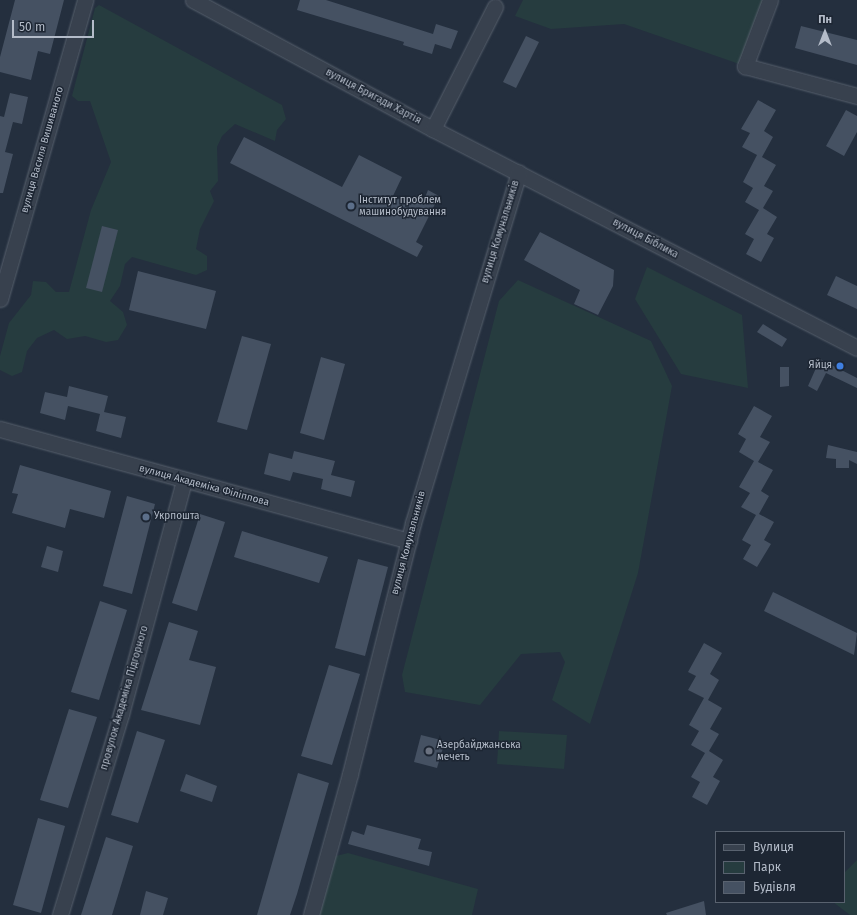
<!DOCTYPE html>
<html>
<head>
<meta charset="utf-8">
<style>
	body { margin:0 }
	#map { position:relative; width:857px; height:915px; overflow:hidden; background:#242f3e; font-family:"Fira Sans",sans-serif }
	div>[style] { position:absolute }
	.green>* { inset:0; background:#263c3f }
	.building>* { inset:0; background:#455162 }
	.roads { filter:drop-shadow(0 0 1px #565f6c) drop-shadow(0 0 1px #565f6c) }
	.minor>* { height:15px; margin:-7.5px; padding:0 7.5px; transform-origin:7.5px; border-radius:7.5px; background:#38414e }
	.dots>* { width:11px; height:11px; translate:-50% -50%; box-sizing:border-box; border:2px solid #1d2633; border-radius:50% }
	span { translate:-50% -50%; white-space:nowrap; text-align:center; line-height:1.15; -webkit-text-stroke:3px #1d2633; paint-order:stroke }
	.street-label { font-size:10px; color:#b4bcc9 }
	.poi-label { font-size:10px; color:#b4bcc9 }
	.left { translate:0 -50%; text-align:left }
	.right { translate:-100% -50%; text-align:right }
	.legend { position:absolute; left:715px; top:831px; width:130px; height:72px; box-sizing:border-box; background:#1d2633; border:1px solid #59626f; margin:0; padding:5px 7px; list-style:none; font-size:12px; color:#b4bcc9 }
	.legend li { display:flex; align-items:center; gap:8px; height:20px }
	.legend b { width:20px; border:1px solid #59626f }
	.north { position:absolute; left:805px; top:12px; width:40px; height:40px; -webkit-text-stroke:3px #1d2633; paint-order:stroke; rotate:0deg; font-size:11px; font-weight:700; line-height:16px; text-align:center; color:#b4bcc9 }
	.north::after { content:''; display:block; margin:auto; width:14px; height:18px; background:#b4bcc9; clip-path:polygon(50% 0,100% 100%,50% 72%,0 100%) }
	.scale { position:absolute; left:12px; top:20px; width:82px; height:18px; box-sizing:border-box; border:2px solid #b4bcc9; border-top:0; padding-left:5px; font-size:12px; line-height:14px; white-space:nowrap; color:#b4bcc9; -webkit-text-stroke:3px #1d2633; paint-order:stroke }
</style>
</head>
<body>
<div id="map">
	<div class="green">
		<i style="clip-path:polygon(523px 0,765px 0,745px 66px,624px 24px,551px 29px,515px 16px)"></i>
		<i style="clip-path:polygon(99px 5px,282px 105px,286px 119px,277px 130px,275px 141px,235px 124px,222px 136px,217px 147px,218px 181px,210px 191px,214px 201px,200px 229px,196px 249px,207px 256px,207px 270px,196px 275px,132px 257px,125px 264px,120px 286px,110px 301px,123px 312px,127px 325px,118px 340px,106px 342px,85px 336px,67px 339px,54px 330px,37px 338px,27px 351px,22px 372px,12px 376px,0 370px,0 356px,9px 323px,31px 295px,33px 281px,46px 282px,56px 292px,69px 292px,91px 210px,111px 162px,90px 101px,78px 101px,72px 96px,95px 8px)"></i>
		<i style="clip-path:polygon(647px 267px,742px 315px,748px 388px,681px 374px,635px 299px)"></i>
		<i style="clip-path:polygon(518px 280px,651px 341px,672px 386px,638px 573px,590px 724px,552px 700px,565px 662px,560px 652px,521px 654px,480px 705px,405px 692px,402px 675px,499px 301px)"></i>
		<i style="clip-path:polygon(499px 731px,567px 735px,564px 769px,497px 764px)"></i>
		<i style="clip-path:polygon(348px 853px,478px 889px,472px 915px,319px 915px,332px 857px)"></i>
		<i style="clip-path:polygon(857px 860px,857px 915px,850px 915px,833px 902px,844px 902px,844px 873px)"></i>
	</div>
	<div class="building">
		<i style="clip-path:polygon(15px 0,64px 0,50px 54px,38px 51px,31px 80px,0 72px,0 57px)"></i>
		<i style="clip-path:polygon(300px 0,326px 0,433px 34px,436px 24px,458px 31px,451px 49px,435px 44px,432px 54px,403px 45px,404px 42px,297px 10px)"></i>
		<i style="clip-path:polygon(801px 26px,857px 40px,857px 65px,795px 48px)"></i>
		<i style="clip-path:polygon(526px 36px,539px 42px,516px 88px,503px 82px)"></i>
		<i style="clip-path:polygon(10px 93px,28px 97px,22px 124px,13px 122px,5px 152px,13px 154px,3px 193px,0 193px,0 116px,4px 117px)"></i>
		<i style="clip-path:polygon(758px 100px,776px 110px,764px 131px,773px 137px,762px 157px,776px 165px,764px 186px,773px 191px,763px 208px,777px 217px,767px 234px,774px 238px,761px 262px,746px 254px,754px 239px,745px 234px,759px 210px,745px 202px,753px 188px,743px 182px,757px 155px,742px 147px,750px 133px,741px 129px)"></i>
		<i style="clip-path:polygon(846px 110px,857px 116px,857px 132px,844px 156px,826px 146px)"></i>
		<i style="clip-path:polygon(244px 137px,342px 187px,359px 155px,402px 177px,393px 196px,411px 205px,416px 196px,424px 200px,428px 190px,439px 196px,416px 242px,423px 246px,417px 257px,230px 163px)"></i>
		<i style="clip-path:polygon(102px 226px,118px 230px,102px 292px,86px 288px)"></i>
		<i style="clip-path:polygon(540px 232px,614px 270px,613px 286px,598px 315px,574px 304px,580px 290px,524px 260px)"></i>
		<i style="clip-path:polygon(138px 271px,216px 291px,206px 329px,129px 310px)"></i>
		<i style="clip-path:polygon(836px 276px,857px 286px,857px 309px,827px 295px)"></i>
		<i style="clip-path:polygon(763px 324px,787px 339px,782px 347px,757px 332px)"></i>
		<i style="clip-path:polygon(242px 336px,271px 344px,247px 430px,217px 422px)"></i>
		<i style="clip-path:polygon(321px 357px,345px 364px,324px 440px,300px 433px)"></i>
		<i style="clip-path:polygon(820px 359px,857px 378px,857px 388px,826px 373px,817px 391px,808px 386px)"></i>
		<i style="clip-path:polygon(780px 367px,789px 367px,789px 386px,780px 387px)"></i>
		<i style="clip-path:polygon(69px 386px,108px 396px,104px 412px,126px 417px,121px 438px,96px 431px,100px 414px,68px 406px,65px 420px,40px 413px,45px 392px,67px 397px)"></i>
		<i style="clip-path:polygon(754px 406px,772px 416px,760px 437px,770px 442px,758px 462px,773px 470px,761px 491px,769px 496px,759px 514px,774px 522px,764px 540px,771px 544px,757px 567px,743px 559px,751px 545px,742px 540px,756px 515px,741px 507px,750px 493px,739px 487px,754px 461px,739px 452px,746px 439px,738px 434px)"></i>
		<i style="clip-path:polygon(828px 445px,857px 452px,857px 464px,849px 460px,849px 468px,836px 468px,836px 459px,826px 458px)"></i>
		<i style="clip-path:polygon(294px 451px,335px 461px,331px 475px,355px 481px,351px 497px,321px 489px,323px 479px,293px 472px,290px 481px,264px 474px,269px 453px,292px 459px)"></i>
		<i style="clip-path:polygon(20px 465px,111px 491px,104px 518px,70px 509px,65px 528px,12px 513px,18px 494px,12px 493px)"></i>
		<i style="clip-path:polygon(127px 496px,155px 504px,132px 594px,103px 586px)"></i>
		<i style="clip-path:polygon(200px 514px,225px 522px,197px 611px,172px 603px)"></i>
		<i style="clip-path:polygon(242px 531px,328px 557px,319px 583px,234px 557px)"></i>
		<i style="clip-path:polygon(47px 546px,63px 551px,58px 572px,41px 567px)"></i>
		<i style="clip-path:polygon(358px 559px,388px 567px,365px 656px,335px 648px)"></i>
		<i style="clip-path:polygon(773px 592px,857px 633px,854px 655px,764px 611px)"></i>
		<i style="clip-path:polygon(100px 601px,127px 610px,99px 700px,71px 692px)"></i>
		<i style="clip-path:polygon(169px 622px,198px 631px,189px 660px,216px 667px,200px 725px,141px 710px)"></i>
		<i style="clip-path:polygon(704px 643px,722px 653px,710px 674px,719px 680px,708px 700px,722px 708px,710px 729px,719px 734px,709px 751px,723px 760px,713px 777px,720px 781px,707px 805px,692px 797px,700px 782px,691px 777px,705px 753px,691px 745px,699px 731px,689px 725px,704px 698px,688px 690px,696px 676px,688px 672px)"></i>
		<i style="clip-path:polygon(329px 665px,360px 674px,332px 765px,301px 756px)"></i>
		<i style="clip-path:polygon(69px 709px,97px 717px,68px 808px,40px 800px)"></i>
		<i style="clip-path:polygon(137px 731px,165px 740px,138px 823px,111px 815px)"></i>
		<i style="clip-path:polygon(421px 735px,445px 741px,437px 768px,414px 762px)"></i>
		<i style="clip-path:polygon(298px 773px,329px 783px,297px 894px,290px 915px,257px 915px)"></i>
		<i style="clip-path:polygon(186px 774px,217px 786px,212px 802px,180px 791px)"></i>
		<i style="clip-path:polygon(38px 818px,65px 826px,41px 913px,13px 905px)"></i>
		<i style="clip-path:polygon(367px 825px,421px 839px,418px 849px,432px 852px,429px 866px,348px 844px,352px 831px,364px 835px)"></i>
		<i style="clip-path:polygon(106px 837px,133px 846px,112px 915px,81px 915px)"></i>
		<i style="clip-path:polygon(146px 891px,168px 898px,163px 915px,140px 915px)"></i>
		<i style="clip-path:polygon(704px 901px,706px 915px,667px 915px,666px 913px)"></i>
	</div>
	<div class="roads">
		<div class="minor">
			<i style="left:193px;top:0;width:272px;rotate:28.3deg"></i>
			<i style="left:433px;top:129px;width:477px;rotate:27.3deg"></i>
			<i style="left:770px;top:0;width:71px;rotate:110.7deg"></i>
			<i style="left:745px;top:66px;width:116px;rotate:15deg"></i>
			<i style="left:433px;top:129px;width:137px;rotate:-63.1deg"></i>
			<i style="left:0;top:299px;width:311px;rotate:-74.1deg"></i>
			<i style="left:0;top:429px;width:424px;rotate:15.3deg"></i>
			<i style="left:60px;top:915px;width:210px;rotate:-73.1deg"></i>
			<i style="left:121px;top:714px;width:242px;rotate:-74.9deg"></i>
			<i style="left:311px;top:915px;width:146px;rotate:-74.5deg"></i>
			<i style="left:350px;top:774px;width:259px;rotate:-75.9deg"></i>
			<i style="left:413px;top:523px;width:366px;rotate:-73.2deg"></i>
		</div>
	</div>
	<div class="dots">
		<i style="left:351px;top:206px;background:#5c6f8a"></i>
		<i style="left:840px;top:366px;background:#3f7fe0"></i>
		<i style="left:146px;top:517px;background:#5c6f8a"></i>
		<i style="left:429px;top:751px;background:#6b7280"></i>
	</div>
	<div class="street-label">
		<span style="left:373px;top:97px;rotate:28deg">вулиця Бригади Хартія</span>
		<span style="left:43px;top:150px;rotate:-74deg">вулиця Василя Вишиваного</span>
		<span style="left:501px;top:232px;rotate:-73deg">вулиця Комунальників</span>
		<span style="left:645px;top:239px;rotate:28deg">вулиця Біблика</span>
		<span style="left:204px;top:486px;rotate:15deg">вулиця Академіка Філіппова</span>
		<span style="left:409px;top:543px;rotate:-75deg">вулиця Комунальників</span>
		<span style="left:125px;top:698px;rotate:-74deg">провулок Академіка Підгорного</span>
	</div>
	<div class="poi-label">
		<span class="left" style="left:359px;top:206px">Інститут проблем<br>машинобудування</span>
		<span class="right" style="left:832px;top:366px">Яйця</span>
		<span class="left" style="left:154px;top:517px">Укрпошта</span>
		<span class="left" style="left:437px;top:751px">Азербайджанська<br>мечеть</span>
	</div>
	<ul class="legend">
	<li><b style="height:5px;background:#38414e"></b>Вулиця</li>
	<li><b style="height:11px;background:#263c3f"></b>Парк</li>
	<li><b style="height:11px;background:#455162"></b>Будівля</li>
	</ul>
	<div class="north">Пн</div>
	<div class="scale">50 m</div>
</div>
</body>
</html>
